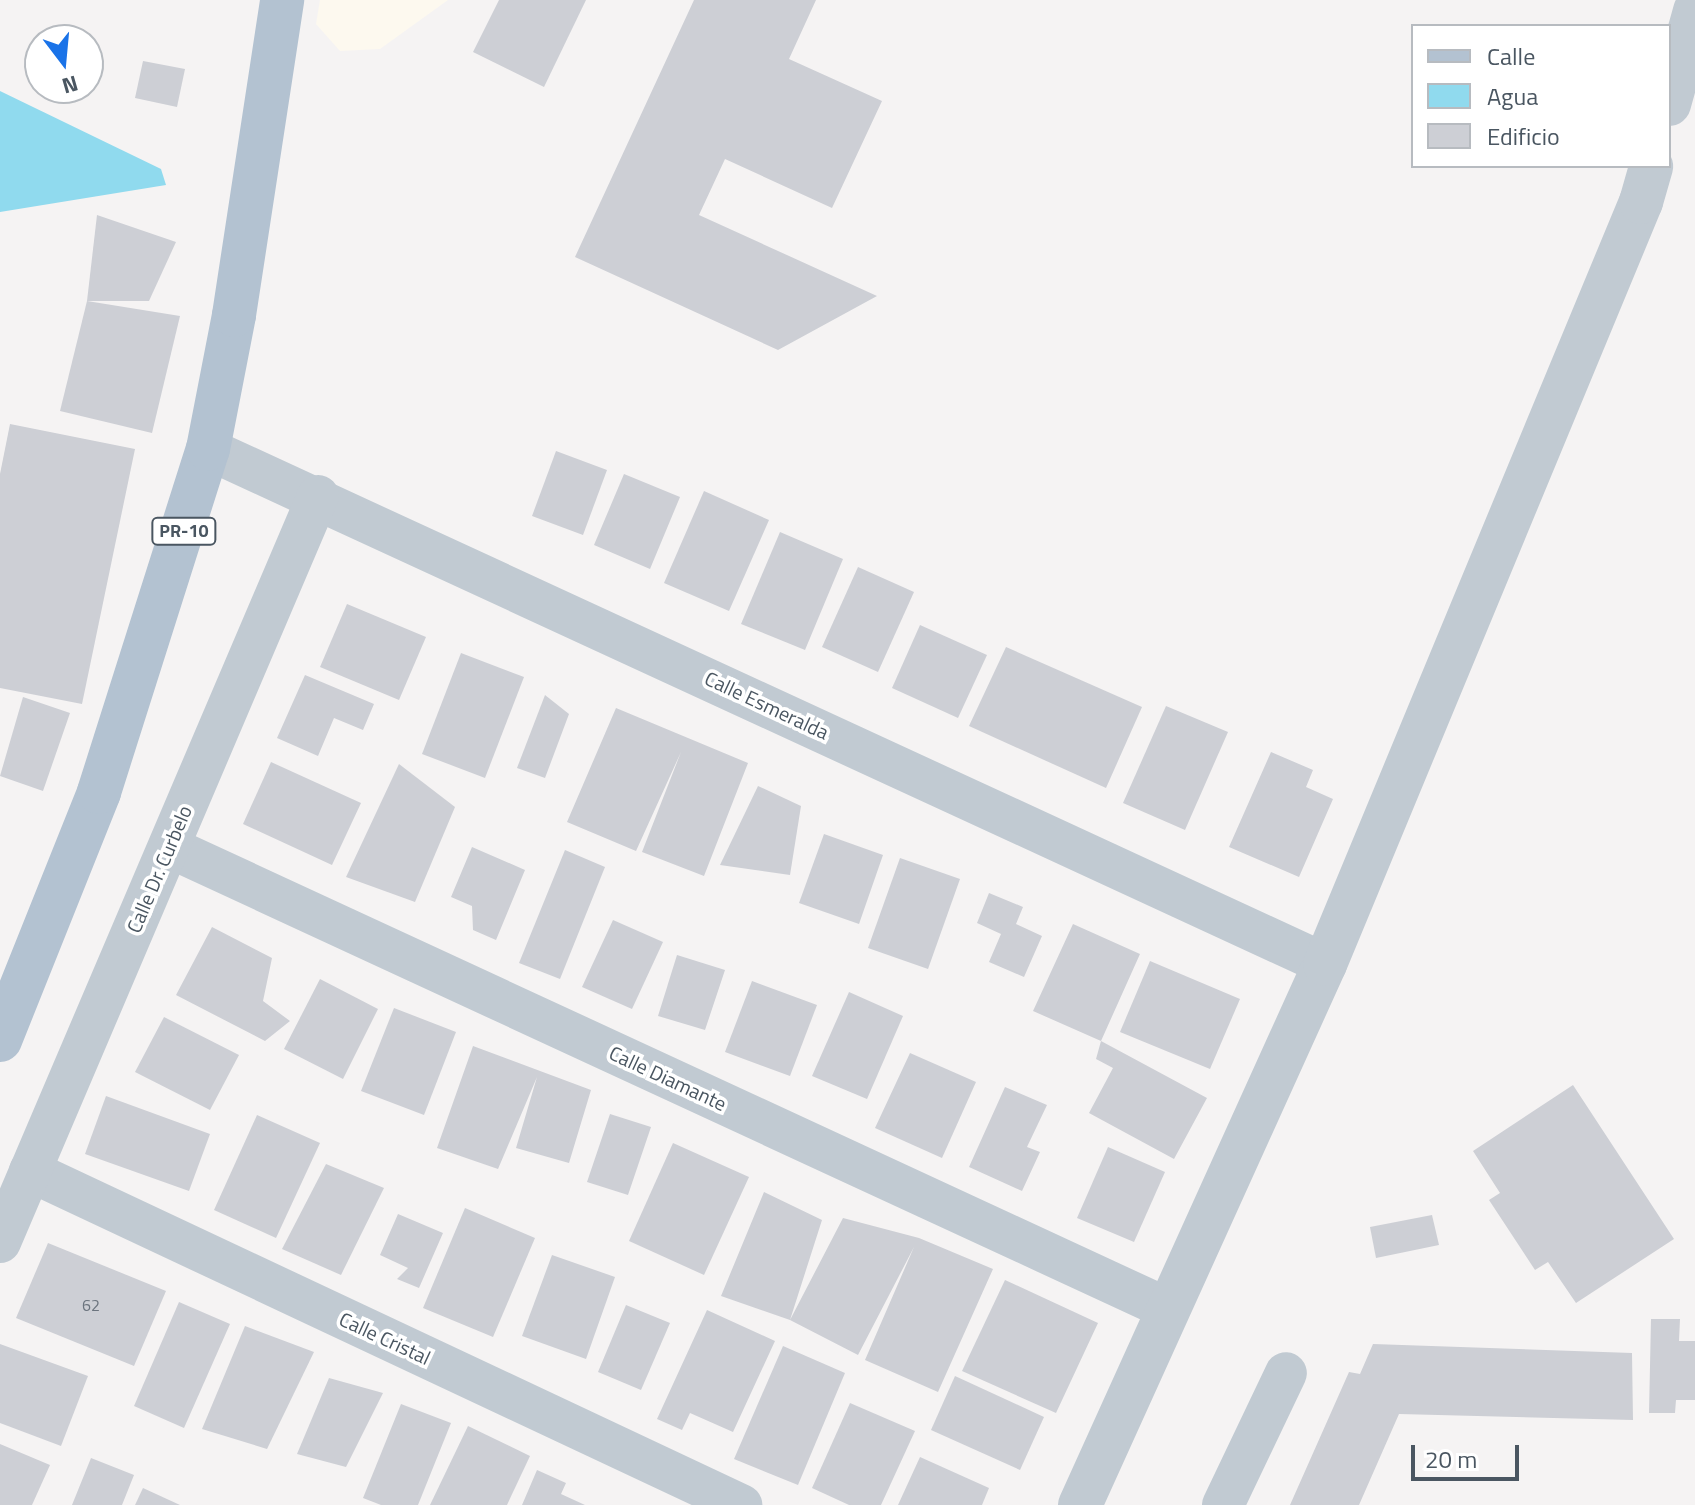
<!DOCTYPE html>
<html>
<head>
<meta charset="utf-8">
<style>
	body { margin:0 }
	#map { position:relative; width:1695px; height:1505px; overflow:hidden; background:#f5f3f3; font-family:"Titillium Web",sans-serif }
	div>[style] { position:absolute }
	.commercial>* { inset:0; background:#fdf9ef }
	.water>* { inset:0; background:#90daee }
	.building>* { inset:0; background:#cdcfd5 }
	.minor>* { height:42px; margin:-21px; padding:0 21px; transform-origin:21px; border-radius:21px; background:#c1cad2 }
	.tertiary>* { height:44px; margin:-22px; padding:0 22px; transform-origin:22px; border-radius:22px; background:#c1cad2 }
	.primary>* { height:44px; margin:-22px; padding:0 22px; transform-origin:22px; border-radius:22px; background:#b3c2d1 }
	span { translate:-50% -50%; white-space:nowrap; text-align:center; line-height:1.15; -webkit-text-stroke:7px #fff; paint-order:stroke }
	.number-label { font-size:16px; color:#6b747e }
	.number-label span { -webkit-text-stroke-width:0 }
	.shield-label span { padding:2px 6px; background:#fff; border:2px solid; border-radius:6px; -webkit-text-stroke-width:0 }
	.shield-label { font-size:18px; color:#4a5661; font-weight:700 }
	.street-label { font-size:20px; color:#4a5661 }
	.legend { position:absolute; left:1411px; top:24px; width:260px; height:144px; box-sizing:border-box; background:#fff; border:2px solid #b7bbc0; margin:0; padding:10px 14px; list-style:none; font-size:24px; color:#4a5661 }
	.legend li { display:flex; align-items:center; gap:16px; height:40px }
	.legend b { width:40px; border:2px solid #b7bbc0 }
	.north { position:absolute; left:24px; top:24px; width:80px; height:80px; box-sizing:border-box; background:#fff; border:2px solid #b7bbc0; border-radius:50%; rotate:164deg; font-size:22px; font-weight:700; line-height:32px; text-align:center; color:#4a5661 }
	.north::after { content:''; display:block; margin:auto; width:28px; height:36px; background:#1a73e8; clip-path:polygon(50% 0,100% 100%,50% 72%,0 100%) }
	.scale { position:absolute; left:1411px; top:1445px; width:108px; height:36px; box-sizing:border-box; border:4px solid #4a5661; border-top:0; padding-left:10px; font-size:24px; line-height:28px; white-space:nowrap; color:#4a5661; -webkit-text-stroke:6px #fff; paint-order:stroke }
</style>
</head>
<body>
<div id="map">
	<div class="commercial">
		<i style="clip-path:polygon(320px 0,448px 0,380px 49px,340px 51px,316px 24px)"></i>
	</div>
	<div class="water">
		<i style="clip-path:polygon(0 91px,161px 169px,166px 185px,0 212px)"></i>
	</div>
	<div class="building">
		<i style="clip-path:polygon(499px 0,586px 0,544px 87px,473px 52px)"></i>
		<i style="clip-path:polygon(694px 0,816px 0,789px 59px,882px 101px,832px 208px,725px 159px,699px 215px,877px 296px,778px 350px,575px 257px)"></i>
		<i style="clip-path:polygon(143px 61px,185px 69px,177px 107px,135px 98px)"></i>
		<i style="clip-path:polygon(97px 215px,176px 242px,149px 301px,87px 301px)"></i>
		<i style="clip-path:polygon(87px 301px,180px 316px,152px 433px,60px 411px)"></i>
		<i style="clip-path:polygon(10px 424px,135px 449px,82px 704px,0 688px,0 474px)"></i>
		<i style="clip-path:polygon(556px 451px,607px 470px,583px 535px,532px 516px)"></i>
		<i style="clip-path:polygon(624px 474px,680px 497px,650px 569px,594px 545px)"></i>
		<i style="clip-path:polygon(704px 491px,769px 520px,729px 611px,664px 583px)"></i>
		<i style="clip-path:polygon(780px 532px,843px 559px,805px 650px,741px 624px)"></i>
		<i style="clip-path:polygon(858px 567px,914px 592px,878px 672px,822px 647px)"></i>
		<i style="clip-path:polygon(347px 604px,426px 637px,399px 700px,320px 667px)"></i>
		<i style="clip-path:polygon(920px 625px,987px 655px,958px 718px,892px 688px)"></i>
		<i style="clip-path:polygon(1006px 647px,1142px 707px,1106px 788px,969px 726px)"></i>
		<i style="clip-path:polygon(461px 653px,524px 677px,485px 778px,422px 754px)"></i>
		<i style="clip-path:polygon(305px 675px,374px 704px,363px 730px,334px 718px,318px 756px,277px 738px)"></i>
		<i style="clip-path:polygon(545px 695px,569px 714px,545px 778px,517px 768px)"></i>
		<i style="clip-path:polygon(23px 697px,70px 713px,43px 791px,0 776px)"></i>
		<i style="clip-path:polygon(1166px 706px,1228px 732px,1185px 830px,1123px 803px)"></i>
		<i style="clip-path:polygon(616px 708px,748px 763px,704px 876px,642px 852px,681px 752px,636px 851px,567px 822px)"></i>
		<i style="clip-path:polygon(1271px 752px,1313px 770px,1306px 787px,1333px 799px,1299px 877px,1229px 847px)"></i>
		<i style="clip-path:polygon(271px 762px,361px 803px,332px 865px,243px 824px)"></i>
		<i style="clip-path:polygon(399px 764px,455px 807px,415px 902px,346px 877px)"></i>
		<i style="clip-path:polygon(758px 786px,801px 806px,790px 875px,720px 865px)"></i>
		<i style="clip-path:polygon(824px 834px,883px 855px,859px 924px,799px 903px)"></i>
		<i style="clip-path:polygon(472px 847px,525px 870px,496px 940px,473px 930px,472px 906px,451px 897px)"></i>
		<i style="clip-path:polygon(565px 850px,605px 867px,560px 979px,519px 963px)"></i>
		<i style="clip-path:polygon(900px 858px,960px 879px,928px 969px,868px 948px)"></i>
		<i style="clip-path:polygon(989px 893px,1023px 907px,1016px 924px,1042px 936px,1024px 977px,989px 962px,1001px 934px,977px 923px)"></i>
		<i style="clip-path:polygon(613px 920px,663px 942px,632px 1009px,582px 987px)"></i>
		<i style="clip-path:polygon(1073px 924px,1140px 954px,1101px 1041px,1207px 1098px,1174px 1159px,1089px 1113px,1113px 1068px,1096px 1059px,1101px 1041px,1033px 1011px)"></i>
		<i style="clip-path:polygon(212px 927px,272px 958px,263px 1001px,290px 1021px,265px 1041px,176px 995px)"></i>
		<i style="clip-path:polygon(677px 955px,725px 970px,705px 1030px,658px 1016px)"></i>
		<i style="clip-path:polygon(1150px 961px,1240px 999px,1210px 1069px,1120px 1032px)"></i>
		<i style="clip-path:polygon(320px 979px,378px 1009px,343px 1079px,284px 1049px)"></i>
		<i style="clip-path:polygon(752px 981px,817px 1005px,790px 1076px,725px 1052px)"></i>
		<i style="clip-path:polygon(849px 992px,903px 1016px,867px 1099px,812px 1076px)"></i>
		<i style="clip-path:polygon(394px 1008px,456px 1032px,424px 1115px,361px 1091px)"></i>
		<i style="clip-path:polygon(164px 1017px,239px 1055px,210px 1110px,135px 1072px)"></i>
		<i style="clip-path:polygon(473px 1046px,591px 1090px,569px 1163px,516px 1148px,537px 1077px,498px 1169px,437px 1148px)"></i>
		<i style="clip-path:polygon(910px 1053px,976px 1082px,942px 1158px,875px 1128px)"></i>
		<i style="clip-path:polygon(1573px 1085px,1674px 1239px,1576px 1303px,1548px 1262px,1535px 1270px,1489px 1200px,1500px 1193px,1473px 1151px)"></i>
		<i style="clip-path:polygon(1005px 1087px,1047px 1105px,1027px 1147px,1040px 1152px,1022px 1191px,969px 1167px)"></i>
		<i style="clip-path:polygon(106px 1096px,210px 1134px,189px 1191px,85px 1154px)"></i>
		<i style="clip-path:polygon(610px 1114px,651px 1127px,628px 1195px,587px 1182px)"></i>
		<i style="clip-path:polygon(257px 1115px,320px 1143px,276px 1238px,214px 1210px)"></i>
		<i style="clip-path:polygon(673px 1143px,749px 1177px,704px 1275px,629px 1241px)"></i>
		<i style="clip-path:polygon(1108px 1147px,1165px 1172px,1134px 1242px,1077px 1218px)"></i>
		<i style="clip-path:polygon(326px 1164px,384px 1188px,341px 1275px,282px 1249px)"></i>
		<i style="clip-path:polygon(764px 1192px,822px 1220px,790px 1320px,843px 1218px,919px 1238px,993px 1269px,938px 1392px,865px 1360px,914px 1247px,858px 1355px,790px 1320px,721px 1296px)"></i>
		<i style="clip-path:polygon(465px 1208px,535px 1238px,493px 1337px,423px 1308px)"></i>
		<i style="clip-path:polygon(398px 1214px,443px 1233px,419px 1288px,397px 1279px,408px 1268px,380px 1255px)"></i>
		<i style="clip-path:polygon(1432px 1215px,1439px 1245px,1376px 1258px,1370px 1227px)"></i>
		<i style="clip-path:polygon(48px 1243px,166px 1291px,134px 1366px,16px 1318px)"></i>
		<i style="clip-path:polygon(552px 1255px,615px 1277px,586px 1359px,522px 1336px)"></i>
		<i style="clip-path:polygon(1005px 1280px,1098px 1323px,1056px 1413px,962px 1371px)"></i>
		<i style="clip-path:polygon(179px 1302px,230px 1324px,184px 1428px,134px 1406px)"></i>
		<i style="clip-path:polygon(626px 1305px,670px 1323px,641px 1390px,598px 1372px)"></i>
		<i style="clip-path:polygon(707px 1310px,775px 1341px,733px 1432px,690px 1413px,682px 1430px,657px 1419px)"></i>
		<i style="clip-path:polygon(1651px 1319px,1680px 1319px,1679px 1341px,1695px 1341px,1695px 1400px,1676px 1400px,1675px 1413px,1649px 1413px)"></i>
		<i style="clip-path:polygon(245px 1326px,314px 1352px,267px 1449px,202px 1429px)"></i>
		<i style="clip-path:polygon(0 1344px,88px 1376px,61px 1446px,0 1423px)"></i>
		<i style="clip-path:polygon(1373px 1344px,1632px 1353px,1633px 1420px,1399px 1414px,1359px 1505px,1290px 1505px,1349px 1372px,1360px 1374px)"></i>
		<i style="clip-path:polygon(783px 1346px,845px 1373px,798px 1485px,734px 1459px)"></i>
		<i style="clip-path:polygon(955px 1376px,1044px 1417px,1020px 1470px,931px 1430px)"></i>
		<i style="clip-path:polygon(329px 1378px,383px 1393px,346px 1467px,297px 1454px)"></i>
		<i style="clip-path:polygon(850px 1403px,915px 1431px,881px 1505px,849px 1505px,812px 1488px)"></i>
		<i style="clip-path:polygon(401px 1404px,451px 1423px,418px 1505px,381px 1505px,363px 1498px)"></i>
		<i style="clip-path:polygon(468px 1426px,530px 1456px,507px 1505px,430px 1505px)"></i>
		<i style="clip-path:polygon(0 1444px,50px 1465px,32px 1505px,0 1505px)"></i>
		<i style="clip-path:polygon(920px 1457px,989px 1488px,982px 1505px,898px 1505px)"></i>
		<i style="clip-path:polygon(91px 1458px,134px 1475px,122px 1505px,72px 1505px)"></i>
		<i style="clip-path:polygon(537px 1470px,566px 1483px,561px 1494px,585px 1505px,522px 1505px)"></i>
		<i style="clip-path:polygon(143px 1488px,180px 1505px,135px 1505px)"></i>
	</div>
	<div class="minor">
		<i style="left:208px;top:449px;width:1230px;rotate:24.75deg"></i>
		<i style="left:169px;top:847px;width:1101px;rotate:24.82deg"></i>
		<i style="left:30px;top:1171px;width:786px;rotate:25.16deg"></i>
		<i style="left:0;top:1242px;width:811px;rotate:-66.91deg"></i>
		<i style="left:1223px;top:1505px;width:146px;rotate:-64.5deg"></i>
	</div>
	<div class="tertiary">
		<i style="left:1669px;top:104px;width:97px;rotate:-74.4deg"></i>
		<i style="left:1080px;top:1505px;width:594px;rotate:-65.64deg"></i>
		<i style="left:1325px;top:964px;width:825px;rotate:-67.48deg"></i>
		<i style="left:1641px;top:202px;width:37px;rotate:-74deg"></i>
	</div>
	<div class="primary">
		<i style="left:0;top:1040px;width:267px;rotate:-68.2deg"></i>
		<i style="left:99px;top:792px;width:360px;rotate:-72.4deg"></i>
		<i style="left:208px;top:449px;width:136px;rotate:-79deg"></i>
		<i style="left:234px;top:315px;width:319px;rotate:-81.3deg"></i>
	</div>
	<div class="number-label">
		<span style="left:91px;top:1305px">62</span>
	</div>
	<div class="shield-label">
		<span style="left:184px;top:531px">PR-10</span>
	</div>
	<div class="street-label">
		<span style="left:767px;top:705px;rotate:25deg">Calle Esmeralda</span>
		<span style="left:159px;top:869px;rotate:-67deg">Calle Dr. Curbelo</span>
		<span style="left:668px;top:1078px;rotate:25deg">Calle Diamante</span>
		<span style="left:385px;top:1338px;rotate:25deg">Calle Cristal</span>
	</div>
	<ul class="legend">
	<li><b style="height:10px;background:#b3c2d1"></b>Calle</li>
	<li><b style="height:22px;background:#90daee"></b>Agua</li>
	<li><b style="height:22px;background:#cdcfd5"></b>Edificio</li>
	</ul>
	<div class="north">N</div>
	<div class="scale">20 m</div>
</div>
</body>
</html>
